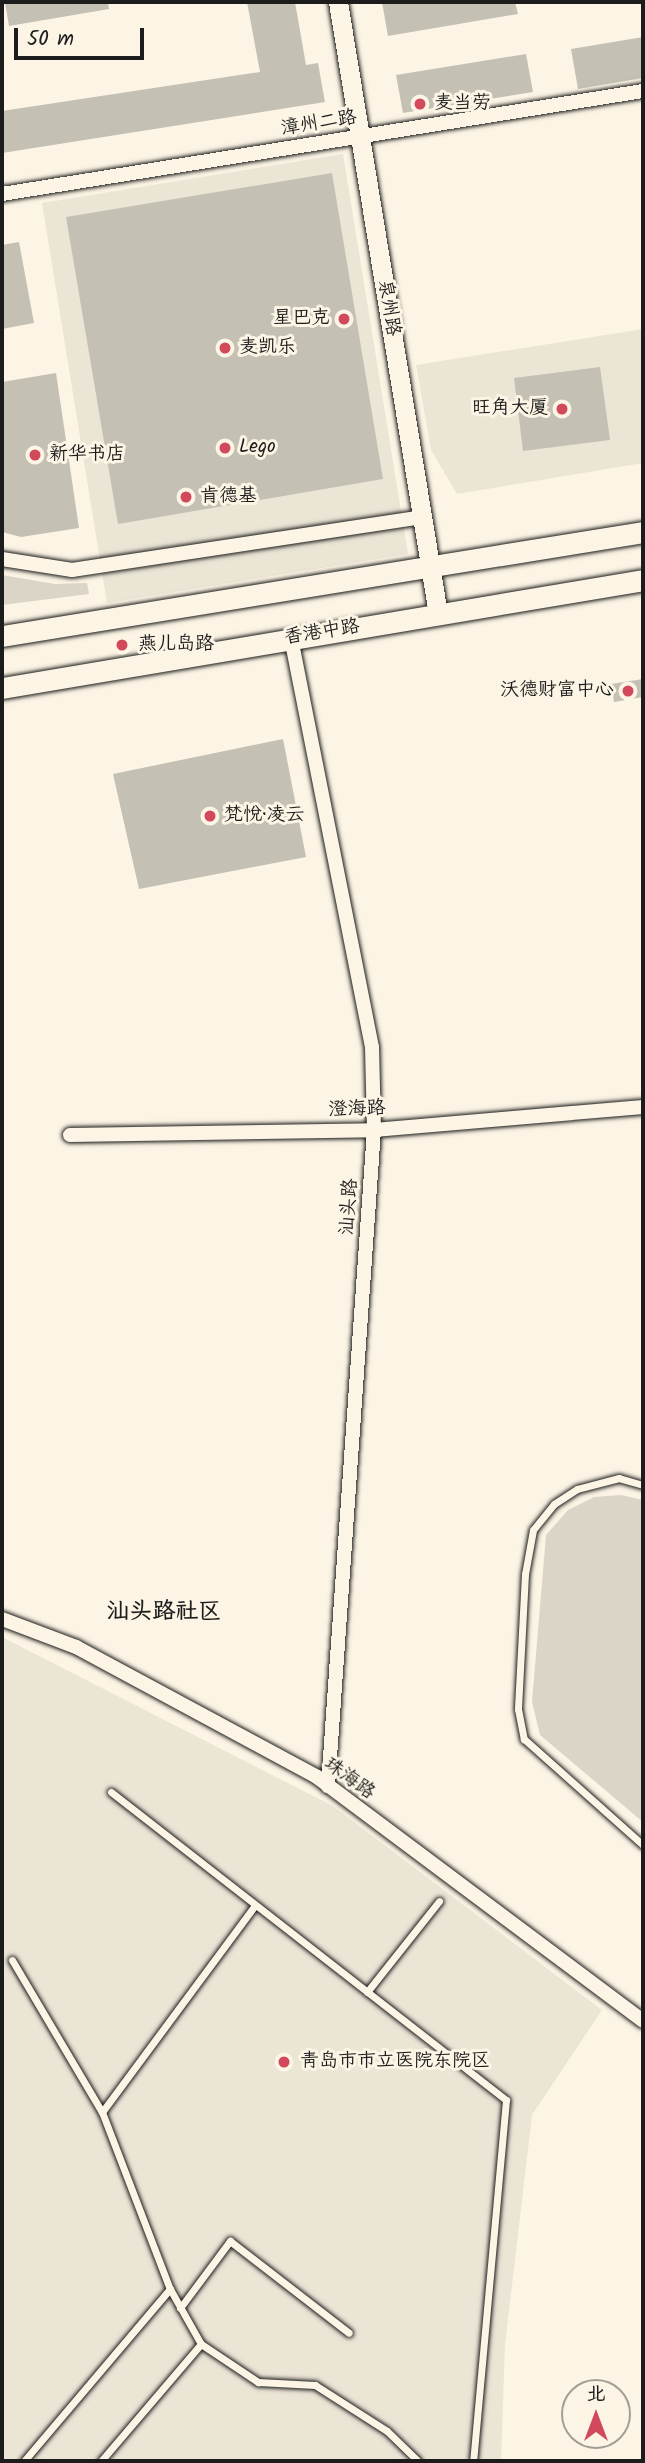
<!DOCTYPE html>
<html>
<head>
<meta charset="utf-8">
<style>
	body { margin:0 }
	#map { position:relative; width:645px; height:2463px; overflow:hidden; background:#fcf5e5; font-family:Kalam,"LXGW WenKai TC",sans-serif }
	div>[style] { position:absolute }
	.built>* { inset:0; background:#ebe5d6 }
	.green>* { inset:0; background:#dbd5c8 }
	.building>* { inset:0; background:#c4c0b3 }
	.roads { filter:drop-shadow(0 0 2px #1c1c1c) drop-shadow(0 0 2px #1c1c1c) }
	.lane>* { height:7px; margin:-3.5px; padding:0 3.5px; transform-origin:3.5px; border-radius:3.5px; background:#fcf5e5 }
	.street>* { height:14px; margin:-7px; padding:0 7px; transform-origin:7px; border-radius:7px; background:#fcf5e5 }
	.secondary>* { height:19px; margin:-9.5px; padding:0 9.5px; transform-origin:9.5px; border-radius:9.5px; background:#fcf5e5 }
	.primary>* { height:21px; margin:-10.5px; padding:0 10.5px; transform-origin:10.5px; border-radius:10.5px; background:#fcf5e5 }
	.dots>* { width:19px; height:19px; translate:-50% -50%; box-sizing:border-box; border:4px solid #fcf5e5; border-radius:50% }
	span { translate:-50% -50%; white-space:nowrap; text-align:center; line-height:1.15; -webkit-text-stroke:6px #fcf5e5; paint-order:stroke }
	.poi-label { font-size:19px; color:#1c1c1c }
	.left { translate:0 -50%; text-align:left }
	.right { translate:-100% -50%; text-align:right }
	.street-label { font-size:19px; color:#1c1c1c }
	.quarter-label { font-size:23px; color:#1c1c1c; font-weight:700 }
	.frame { position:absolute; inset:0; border:4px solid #1c1c1c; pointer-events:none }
	.north { position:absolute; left:561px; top:2379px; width:70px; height:70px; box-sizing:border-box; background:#fcf5e5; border:2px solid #a29e95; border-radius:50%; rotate:0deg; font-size:19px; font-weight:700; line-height:28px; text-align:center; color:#1c1c1c }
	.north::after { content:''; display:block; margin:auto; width:24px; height:32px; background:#d1495b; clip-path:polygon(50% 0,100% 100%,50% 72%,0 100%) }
	.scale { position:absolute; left:14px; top:28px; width:130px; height:32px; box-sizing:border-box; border:4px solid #1c1c1c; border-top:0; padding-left:9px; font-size:21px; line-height:24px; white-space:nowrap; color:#1c1c1c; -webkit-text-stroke:5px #fcf5e5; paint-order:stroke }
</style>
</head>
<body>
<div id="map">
	<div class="built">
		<i style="clip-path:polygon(343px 154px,408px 554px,107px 603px,42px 203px)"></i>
		<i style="clip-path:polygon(643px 329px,643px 463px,457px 494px,431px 450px,416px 365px)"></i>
		<i style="clip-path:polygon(2px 1637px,333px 1806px,602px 2010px,532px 2115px,505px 2345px,501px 2461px,2px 2461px)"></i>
	</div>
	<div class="green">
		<i style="clip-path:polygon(2px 575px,55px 584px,87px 583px,89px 594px,2px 605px)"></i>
		<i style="clip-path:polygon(621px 1495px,643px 1500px,643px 1822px,540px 1735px,532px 1702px,546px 1535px,568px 1510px,594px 1497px)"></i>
	</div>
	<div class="building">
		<i style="clip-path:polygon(5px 2px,108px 2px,109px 9px,9px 26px)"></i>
		<i style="clip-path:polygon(247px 2px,295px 2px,306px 65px,318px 63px,325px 102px,2px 153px,2px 111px,260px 72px)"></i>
		<i style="clip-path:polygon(382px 2px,515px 2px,518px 14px,388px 36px)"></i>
		<i style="clip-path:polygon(643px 37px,643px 78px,578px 89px,571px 49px)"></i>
		<i style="clip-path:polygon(526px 54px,533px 92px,403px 113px,396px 75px)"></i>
		<i style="clip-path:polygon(332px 173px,383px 479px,118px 524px,66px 217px)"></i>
		<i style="clip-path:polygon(19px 242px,34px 323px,2px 329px,2px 245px)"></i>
		<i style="clip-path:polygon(600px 367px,610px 440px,523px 451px,514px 378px)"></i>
		<i style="clip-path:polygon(56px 373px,79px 528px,21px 537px,2px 532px,2px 382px)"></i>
		<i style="clip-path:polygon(643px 679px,643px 697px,614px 702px,611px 684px)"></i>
		<i style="clip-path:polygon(283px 739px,306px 857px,139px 889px,113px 774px)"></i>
	</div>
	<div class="roads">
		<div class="lane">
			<i style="left:643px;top:1485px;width:25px;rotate:-164deg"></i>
			<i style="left:619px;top:1478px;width:43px;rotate:165.3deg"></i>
			<i style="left:577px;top:1489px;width:27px;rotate:147deg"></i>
			<i style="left:554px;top:1504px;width:33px;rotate:129deg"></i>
			<i style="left:533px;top:1530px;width:45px;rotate:100.3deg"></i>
			<i style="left:525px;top:1574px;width:135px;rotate:93deg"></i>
			<i style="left:518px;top:1709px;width:31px;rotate:79deg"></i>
			<i style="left:524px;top:1739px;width:159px;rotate:41.7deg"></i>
			<i style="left:111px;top:1792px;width:501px;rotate:37.95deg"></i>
			<i style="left:506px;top:2100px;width:363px;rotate:95.2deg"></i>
			<i style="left:12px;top:1960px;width:177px;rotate:59.4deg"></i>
			<i style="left:102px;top:2112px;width:190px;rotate:69deg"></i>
			<i style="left:170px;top:2289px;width:63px;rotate:60.6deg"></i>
			<i style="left:201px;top:2344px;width:69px;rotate:33.7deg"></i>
			<i style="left:258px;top:2382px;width:57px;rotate:3deg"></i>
			<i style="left:315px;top:2385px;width:85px;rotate:32.6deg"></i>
			<i style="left:387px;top:2431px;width:43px;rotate:44.1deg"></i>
			<i style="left:367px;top:1992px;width:116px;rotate:-51.6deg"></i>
			<i style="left:102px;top:2112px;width:257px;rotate:-53.5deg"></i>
			<i style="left:180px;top:2308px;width:84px;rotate:-53.3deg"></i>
			<i style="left:230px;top:2241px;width:150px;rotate:37.7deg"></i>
			<i style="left:24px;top:2461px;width:226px;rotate:-49.7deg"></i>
			<i style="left:101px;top:2461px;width:154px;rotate:-49.5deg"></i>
		</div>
		<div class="street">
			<i style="left:2px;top:194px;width:649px;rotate:-9.13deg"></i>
			<i style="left:2px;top:559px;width:71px;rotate:8.9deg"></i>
			<i style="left:72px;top:570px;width:354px;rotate:-8.6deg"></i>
			<i style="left:291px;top:638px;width:417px;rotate:78.8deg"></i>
			<i style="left:372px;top:1047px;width:83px;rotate:88.6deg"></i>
			<i style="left:374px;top:1130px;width:658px;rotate:94.01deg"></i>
			<i style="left:70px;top:1135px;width:304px;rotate:-0.9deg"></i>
			<i style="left:374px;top:1130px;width:270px;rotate:-4.9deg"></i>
			<i style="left:2px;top:1619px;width:79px;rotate:20.7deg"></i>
			<i style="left:76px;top:1647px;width:274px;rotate:28.3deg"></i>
			<i style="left:317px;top:1777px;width:407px;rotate:36.8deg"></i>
		</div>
		<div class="secondary">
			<i style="left:338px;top:2px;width:620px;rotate:80.72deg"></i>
		</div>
		<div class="primary">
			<i style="left:2px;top:636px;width:649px;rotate:-9.22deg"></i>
			<i style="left:2px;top:688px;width:650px;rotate:-9.56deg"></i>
		</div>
	</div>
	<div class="dots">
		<i style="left:420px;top:104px;background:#d1495b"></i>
		<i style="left:344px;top:319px;background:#d1495b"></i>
		<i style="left:225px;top:348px;background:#d1495b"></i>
		<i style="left:562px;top:409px;background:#d1495b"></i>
		<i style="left:225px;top:448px;background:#d1495b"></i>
		<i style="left:35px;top:455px;background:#d1495b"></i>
		<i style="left:186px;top:497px;background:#d1495b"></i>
		<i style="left:122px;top:645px;background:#d1495b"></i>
		<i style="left:628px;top:691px;background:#d1495b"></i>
		<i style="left:210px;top:816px;background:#d1495b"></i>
		<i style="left:284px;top:2062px;background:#d1495b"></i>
	</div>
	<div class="poi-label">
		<span class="left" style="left:434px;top:104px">麦当劳</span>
		<span class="right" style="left:330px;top:319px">星巴克</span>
		<span class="left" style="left:239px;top:348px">麦凯乐</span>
		<span class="right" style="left:548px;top:409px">旺角大厦</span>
		<span class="left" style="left:239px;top:448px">Lego</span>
		<span class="left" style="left:49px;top:455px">新华书店</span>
		<span class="left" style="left:200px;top:497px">肯德基</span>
		<span class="left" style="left:138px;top:645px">燕儿岛路</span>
		<span class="right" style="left:614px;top:691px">沃德财富中心</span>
		<span class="left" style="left:224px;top:816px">梵悦·凌云</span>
		<span class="left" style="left:300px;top:2062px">青岛市市立医院东院区</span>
	</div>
	<div class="street-label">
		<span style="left:319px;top:124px;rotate:-9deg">漳州二路</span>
		<span style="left:388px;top:308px;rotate:81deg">泉州路</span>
		<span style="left:322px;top:633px;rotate:-9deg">香港中路</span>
		<span style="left:357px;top:1110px;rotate:-2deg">澄海路</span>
		<span style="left:350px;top:1207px;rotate:-86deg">汕头路</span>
		<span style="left:349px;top:1779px;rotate:36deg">珠海路</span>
	</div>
	<div class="quarter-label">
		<span style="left:164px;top:1612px">汕头路社区</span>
	</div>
	<div class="frame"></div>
	<div class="north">北</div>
	<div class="scale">50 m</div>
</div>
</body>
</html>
